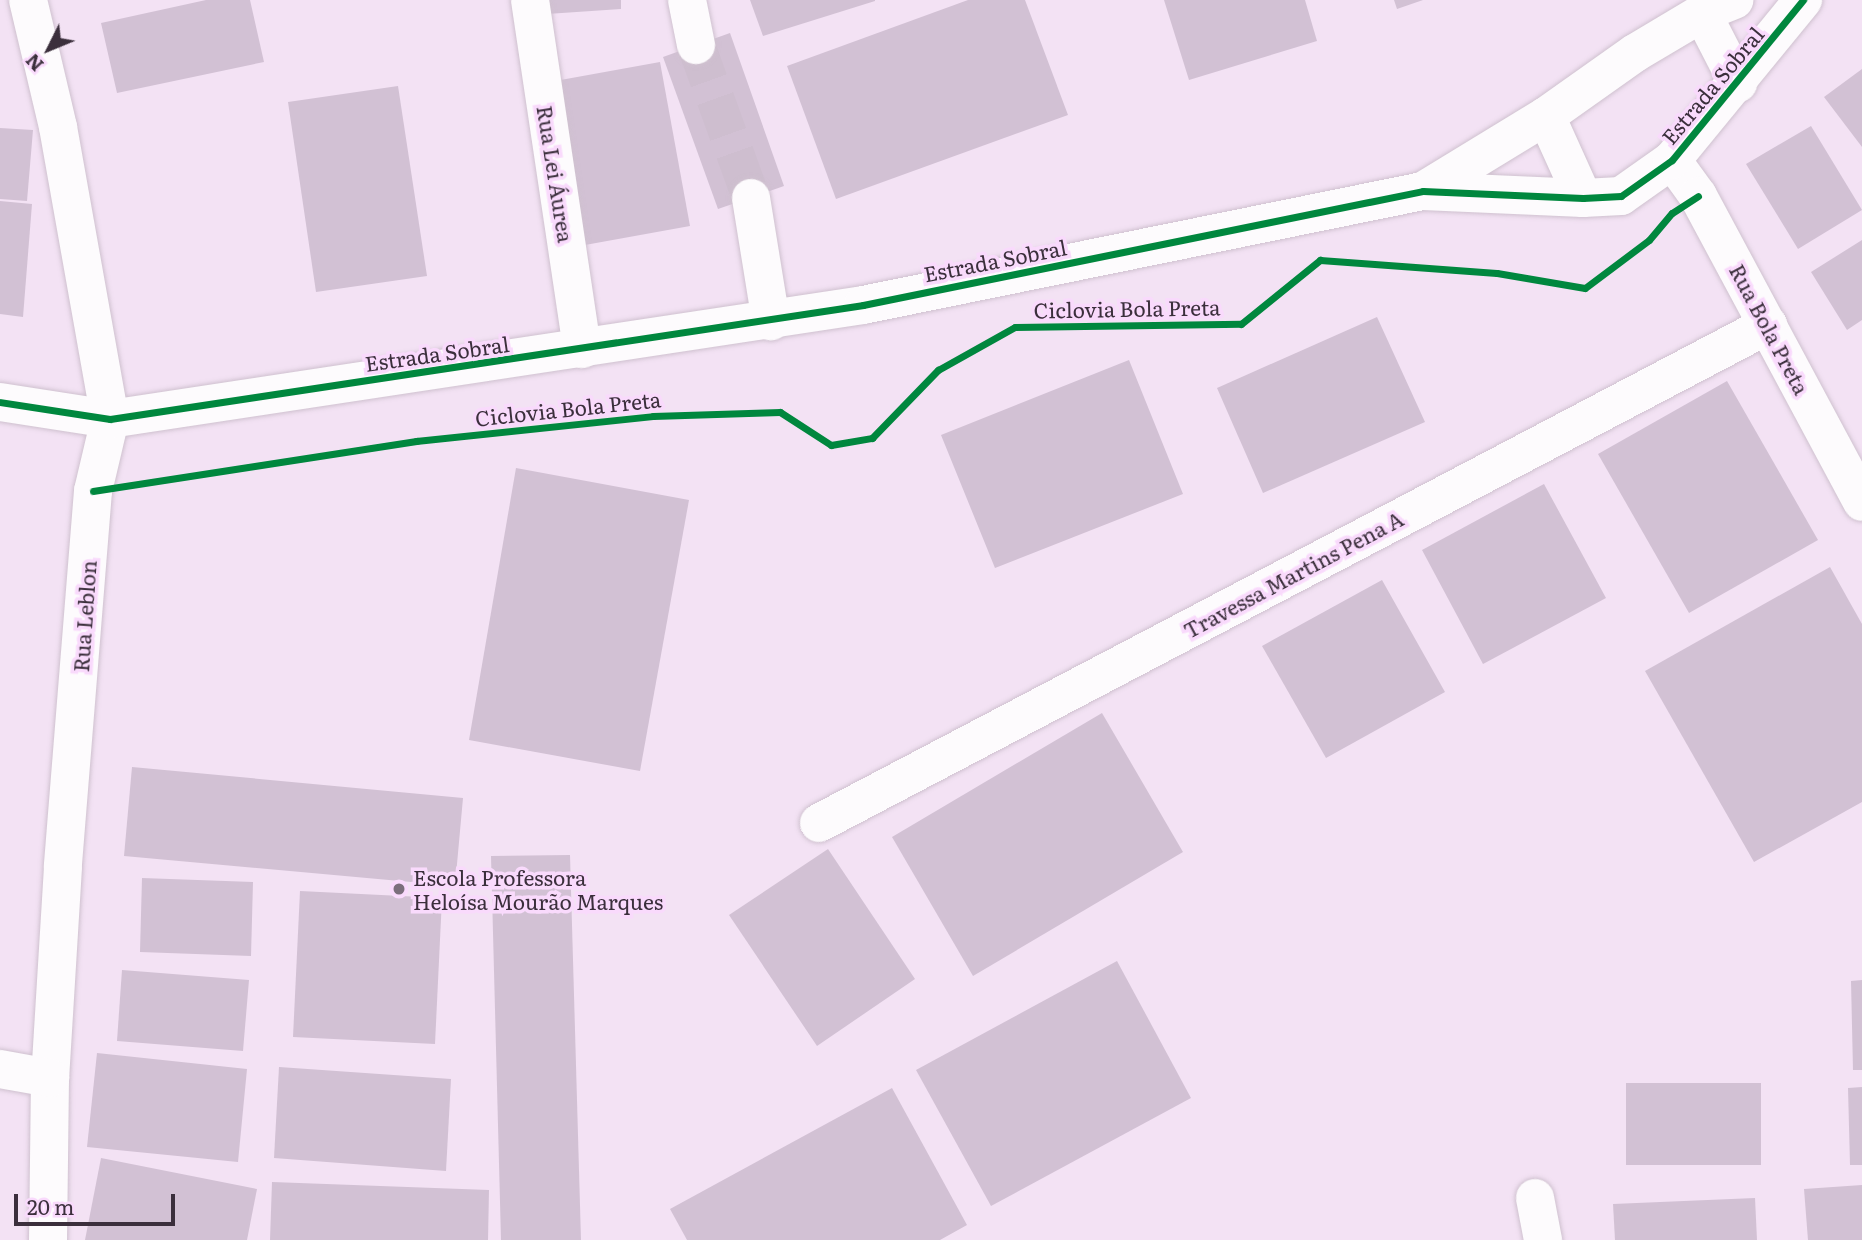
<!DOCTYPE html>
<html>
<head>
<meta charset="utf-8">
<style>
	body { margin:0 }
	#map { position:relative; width:1862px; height:1240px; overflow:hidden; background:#f3e2f4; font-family:Literata,serif }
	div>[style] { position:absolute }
	.building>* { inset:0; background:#d2c1d4 }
	.minor-tunnel>* { height:38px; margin-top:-19px; transform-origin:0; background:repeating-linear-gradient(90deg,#cebecf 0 38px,transparent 0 57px) }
	.roads { filter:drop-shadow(0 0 2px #cfc1cf) drop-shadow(0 0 2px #cfc1cf) }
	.minor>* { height:38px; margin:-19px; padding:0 19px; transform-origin:19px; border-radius:19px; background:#fdfbfd }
	.cycleway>* { height:7px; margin:-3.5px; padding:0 3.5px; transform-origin:3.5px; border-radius:3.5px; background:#00873e }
	.dots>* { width:19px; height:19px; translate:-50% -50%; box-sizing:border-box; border:4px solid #f9dafc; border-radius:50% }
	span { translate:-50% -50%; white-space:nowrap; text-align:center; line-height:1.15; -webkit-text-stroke:7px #f9dafc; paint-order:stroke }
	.street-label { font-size:21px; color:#3b2f3c }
	.poi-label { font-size:21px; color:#3b2f3c }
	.left { translate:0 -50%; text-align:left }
	.north { position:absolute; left:14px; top:14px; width:70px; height:70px; -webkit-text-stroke:5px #f9dafc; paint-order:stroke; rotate:227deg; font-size:19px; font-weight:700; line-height:28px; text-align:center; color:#3b2f3c }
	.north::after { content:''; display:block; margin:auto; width:24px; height:32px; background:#3b2f3c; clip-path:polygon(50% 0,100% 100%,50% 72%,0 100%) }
	.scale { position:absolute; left:14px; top:1194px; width:161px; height:32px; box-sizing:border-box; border:4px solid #3b2f3c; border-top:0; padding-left:9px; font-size:21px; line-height:24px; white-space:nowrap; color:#3b2f3c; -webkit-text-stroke:5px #f9dafc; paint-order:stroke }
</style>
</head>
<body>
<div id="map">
	<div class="building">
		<i style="clip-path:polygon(206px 0,250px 0,264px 62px,117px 93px,101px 23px)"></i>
		<i style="clip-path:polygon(546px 0,621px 0,621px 9px,547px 14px)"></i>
		<i style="clip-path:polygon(750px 0,875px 0,875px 1px,763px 36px)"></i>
		<i style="clip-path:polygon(968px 0,1025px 0,1068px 115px,836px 199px,787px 66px)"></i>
		<i style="clip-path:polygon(1164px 0,1305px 0,1317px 41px,1189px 80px)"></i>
		<i style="clip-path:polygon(1394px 0,1423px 0,1397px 9px)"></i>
		<i style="clip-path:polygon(730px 33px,784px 186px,718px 209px,663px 57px)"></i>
		<i style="clip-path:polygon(660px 62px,690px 226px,585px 245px,555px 81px)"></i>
		<i style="clip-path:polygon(1862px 69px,1862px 147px,1824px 97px)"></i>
		<i style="clip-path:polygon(398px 86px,427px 276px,316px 292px,288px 102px)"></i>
		<i style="clip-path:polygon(1811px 126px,1862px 210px,1798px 249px,1746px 164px)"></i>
		<i style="clip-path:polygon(0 128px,33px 130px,27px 201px,0 199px)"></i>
		<i style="clip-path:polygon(0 201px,32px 204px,23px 317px,0 314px)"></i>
		<i style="clip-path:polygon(1862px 240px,1862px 320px,1847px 330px,1811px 272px)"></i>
		<i style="clip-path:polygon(1377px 317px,1425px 422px,1263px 493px,1217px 388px)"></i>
		<i style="clip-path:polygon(1129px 360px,1183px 494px,995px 568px,941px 435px)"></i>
		<i style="clip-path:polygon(1727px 381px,1818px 540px,1689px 613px,1598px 454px)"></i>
		<i style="clip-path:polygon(516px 468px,689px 500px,640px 771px,469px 740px)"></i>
		<i style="clip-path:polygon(1544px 484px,1606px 598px,1483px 664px,1422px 550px)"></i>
		<i style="clip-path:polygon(1830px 567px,1862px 624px,1862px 802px,1754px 862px,1645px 671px)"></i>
		<i style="clip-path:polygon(1382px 580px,1445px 692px,1326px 758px,1262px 646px)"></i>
		<i style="clip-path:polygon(1102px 713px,1183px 852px,973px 976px,892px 837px)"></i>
		<i style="clip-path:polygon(132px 767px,463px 798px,455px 886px,124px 856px)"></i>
		<i style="clip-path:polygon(828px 849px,915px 979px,817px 1046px,729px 915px)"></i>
		<i style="clip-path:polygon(570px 855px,581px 1240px,501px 1240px,491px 856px)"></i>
		<i style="clip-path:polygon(142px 878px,253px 882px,251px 956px,140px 952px)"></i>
		<i style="clip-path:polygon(300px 891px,442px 898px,435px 1044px,293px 1037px)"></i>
		<i style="clip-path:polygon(1117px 961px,1191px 1098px,991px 1206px,916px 1070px)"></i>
		<i style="clip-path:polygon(122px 970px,249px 980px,243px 1051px,117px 1041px)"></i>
		<i style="clip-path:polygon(1862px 980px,1862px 1070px,1853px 1070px,1851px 981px)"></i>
		<i style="clip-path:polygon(97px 1053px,247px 1069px,238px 1162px,87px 1147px)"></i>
		<i style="clip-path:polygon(279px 1067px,451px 1079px,446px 1171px,274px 1158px)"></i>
		<i style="clip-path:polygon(1626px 1083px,1761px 1083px,1761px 1165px,1626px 1165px)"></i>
		<i style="clip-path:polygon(1862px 1087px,1862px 1165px,1850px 1165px,1848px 1088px)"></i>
		<i style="clip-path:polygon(892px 1088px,967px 1225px,940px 1240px,687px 1240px,670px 1209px)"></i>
		<i style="clip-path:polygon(101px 1158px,257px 1189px,247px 1240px,85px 1240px)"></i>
		<i style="clip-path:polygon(272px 1182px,489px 1190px,488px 1240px,270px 1240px)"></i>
		<i style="clip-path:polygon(1862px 1185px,1862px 1240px,1808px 1240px,1804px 1189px)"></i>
		<i style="clip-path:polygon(1755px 1198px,1757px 1240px,1615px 1240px,1613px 1204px)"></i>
	</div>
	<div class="minor-tunnel">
		<i style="left:696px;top:45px;width:163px;rotate:70.2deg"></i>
	</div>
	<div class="roads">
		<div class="minor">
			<i style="left:28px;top:0;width:130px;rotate:76.7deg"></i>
			<i style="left:58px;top:127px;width:297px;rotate:79.9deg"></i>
			<i style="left:110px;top:419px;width:74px;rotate:103.3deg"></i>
			<i style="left:93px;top:491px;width:377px;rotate:94.6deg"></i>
			<i style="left:63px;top:867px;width:211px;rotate:93.5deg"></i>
			<i style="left:50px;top:1078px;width:162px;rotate:90.7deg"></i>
			<i style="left:530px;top:0;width:353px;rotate:81.5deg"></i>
			<i style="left:687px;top:0;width:46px;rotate:78.7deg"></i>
			<i style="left:1702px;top:13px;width:79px;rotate:62.8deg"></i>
			<i style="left:1546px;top:116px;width:90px;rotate:65.7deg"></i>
			<i style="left:1672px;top:160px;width:44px;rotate:54.2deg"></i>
			<i style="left:1698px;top:196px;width:347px;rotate:61.8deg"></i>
			<i style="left:1423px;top:191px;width:144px;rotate:-31.4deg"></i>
			<i style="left:1546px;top:116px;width:109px;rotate:-35.3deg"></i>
			<i style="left:1635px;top:53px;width:78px;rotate:-30.8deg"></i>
			<i style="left:1702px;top:13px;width:35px;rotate:-22deg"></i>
			<i style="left:751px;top:198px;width:125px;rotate:80.8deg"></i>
			<i style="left:0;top:402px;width:111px;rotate:8.8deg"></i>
			<i style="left:110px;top:419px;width:762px;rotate:-8.61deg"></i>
			<i style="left:863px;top:305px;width:571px;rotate:-11.51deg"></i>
			<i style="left:1423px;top:191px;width:160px;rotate:2.5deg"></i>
			<i style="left:1583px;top:198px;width:38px;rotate:-3deg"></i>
			<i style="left:1621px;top:196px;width:62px;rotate:-35.2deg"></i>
			<i style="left:1672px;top:160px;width:207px;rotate:-50.7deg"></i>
			<i style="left:819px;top:823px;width:1072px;rotate:-27.69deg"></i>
			<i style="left:0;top:1069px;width:51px;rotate:10.2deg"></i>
			<i style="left:1535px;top:1198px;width:43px;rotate:79.2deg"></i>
		</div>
	</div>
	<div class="cycleway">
		<i style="left:0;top:402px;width:111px;rotate:8.8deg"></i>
		<i style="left:110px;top:419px;width:762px;rotate:-8.61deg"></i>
		<i style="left:863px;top:305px;width:571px;rotate:-11.51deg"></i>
		<i style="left:1423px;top:191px;width:160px;rotate:2.5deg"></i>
		<i style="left:1583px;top:198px;width:38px;rotate:-3deg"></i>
		<i style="left:1621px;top:196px;width:62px;rotate:-35.2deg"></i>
		<i style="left:1672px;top:160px;width:207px;rotate:-50.7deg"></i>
		<i style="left:93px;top:491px;width:327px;rotate:-8.8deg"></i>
		<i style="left:416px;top:441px;width:238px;rotate:-6deg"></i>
		<i style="left:653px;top:416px;width:127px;rotate:-1.8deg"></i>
		<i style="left:780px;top:412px;width:61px;rotate:32.9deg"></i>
		<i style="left:831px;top:445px;width:42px;rotate:-9.7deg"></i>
		<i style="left:872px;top:438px;width:95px;rotate:-45.9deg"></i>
		<i style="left:938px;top:370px;width:88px;rotate:-29.2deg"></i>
		<i style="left:1015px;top:327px;width:226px;rotate:-0.8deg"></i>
		<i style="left:1241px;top:324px;width:102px;rotate:-39deg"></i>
		<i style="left:1320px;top:260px;width:177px;rotate:4.2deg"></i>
		<i style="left:1497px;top:273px;width:89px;rotate:9.7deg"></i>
		<i style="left:1585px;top:288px;width:80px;rotate:-36.9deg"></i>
		<i style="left:1649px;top:240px;width:35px;rotate:-50deg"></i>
		<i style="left:1672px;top:213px;width:31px;rotate:-33deg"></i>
	</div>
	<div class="dots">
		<i style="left:399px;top:889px;background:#7b6e7c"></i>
	</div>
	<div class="street-label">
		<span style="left:1712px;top:85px;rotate:-50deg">Estrada Sobral</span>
		<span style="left:556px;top:174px;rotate:81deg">Rua Lei Áurea</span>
		<span style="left:995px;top:260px;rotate:-11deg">Estrada Sobral</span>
		<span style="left:1127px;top:308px;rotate:-1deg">Ciclovia Bola Preta</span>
		<span style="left:1770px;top:329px;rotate:62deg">Rua Bola Preta</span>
		<span style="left:437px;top:353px;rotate:-8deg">Estrada Sobral</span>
		<span style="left:568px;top:408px;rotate:-6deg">Ciclovia Bola Preta</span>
		<span style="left:1293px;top:574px;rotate:-28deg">Travessa Martins Pena A</span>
		<span style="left:84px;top:616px;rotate:-86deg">Rua Leblon</span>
	</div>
	<div class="poi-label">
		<span class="left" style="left:413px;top:889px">Escola Professora<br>Heloísa Mourão Marques</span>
	</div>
	<div class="north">N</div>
	<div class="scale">20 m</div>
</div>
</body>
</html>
